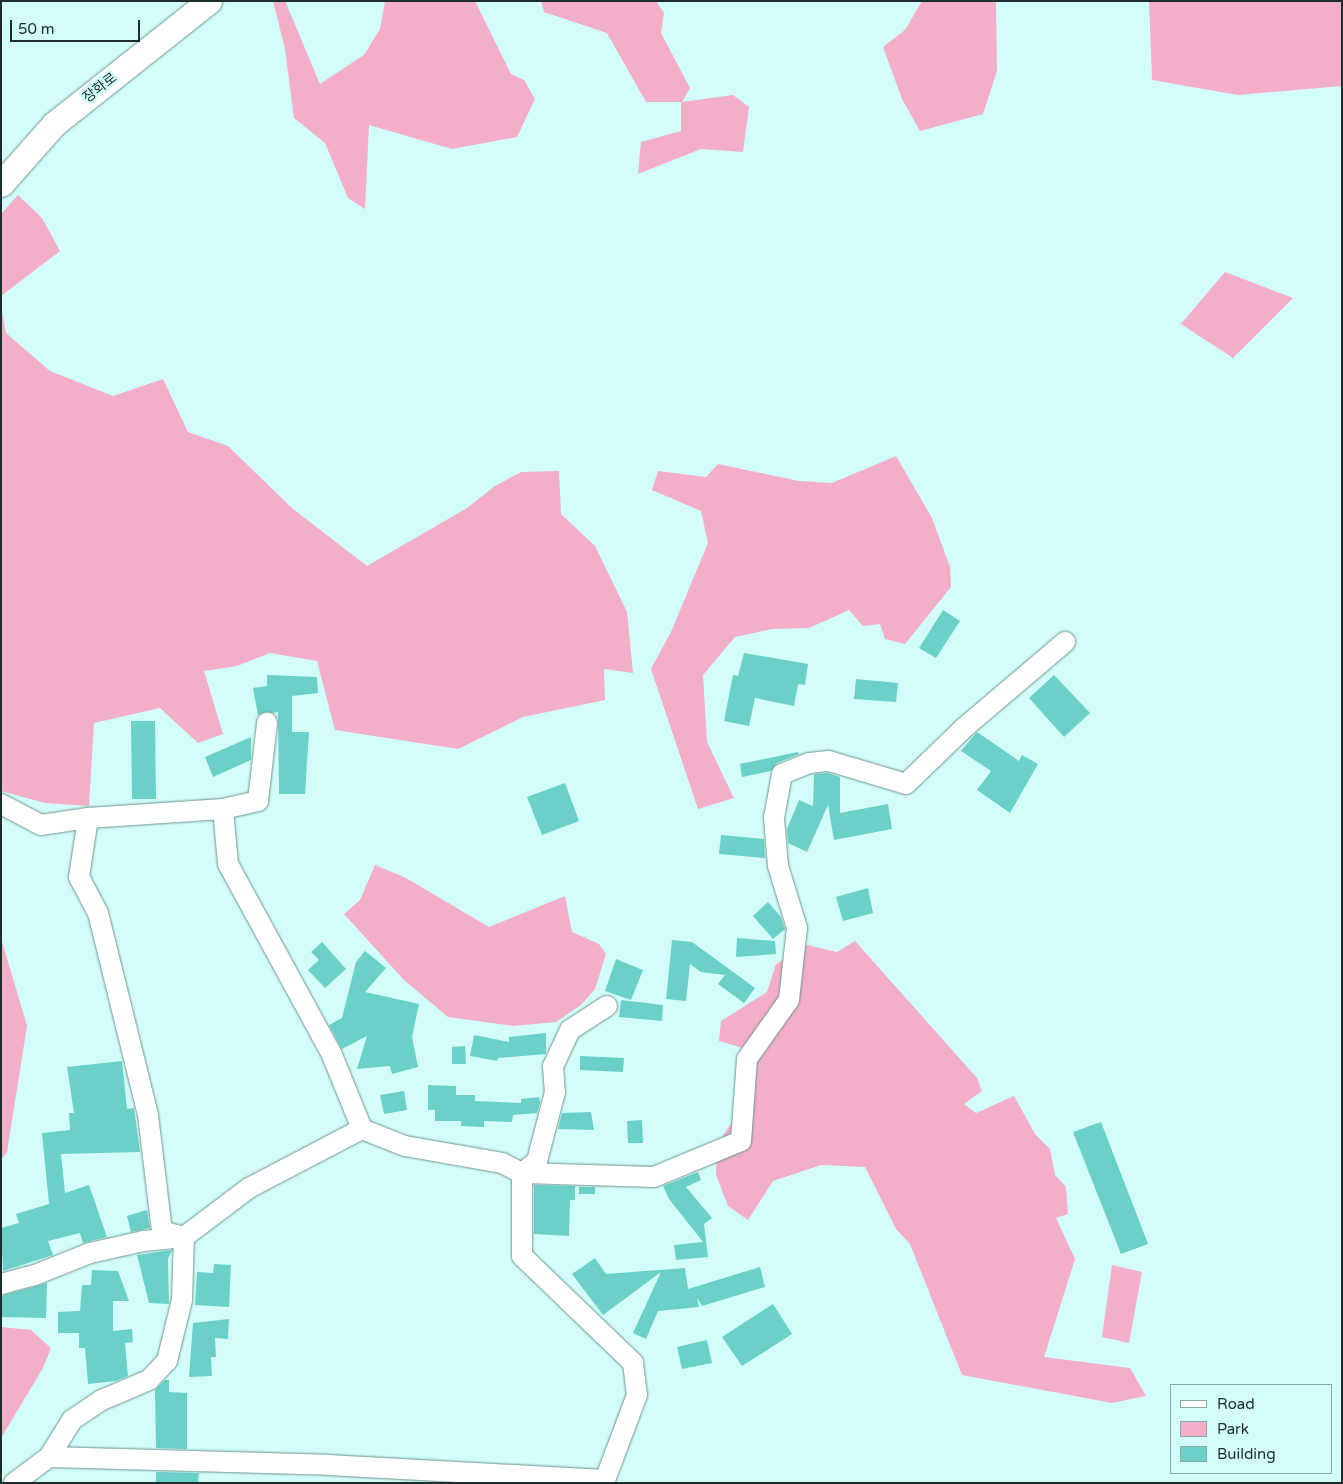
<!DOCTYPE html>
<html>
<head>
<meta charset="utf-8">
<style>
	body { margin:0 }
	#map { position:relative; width:1343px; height:1484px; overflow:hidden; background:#d3fdf8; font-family:"Varela Round","Noto Sans KR",sans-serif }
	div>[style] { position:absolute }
	.green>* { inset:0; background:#f3aeca }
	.building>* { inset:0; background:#6bd0c7 }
	.roads { filter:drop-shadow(0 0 1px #6d9490) drop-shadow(0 0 1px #6d9490) }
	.minor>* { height:20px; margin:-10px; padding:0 10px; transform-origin:10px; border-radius:10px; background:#fff }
	.tertiary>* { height:25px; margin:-12.5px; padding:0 12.5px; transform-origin:12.5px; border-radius:12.5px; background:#fff }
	span { translate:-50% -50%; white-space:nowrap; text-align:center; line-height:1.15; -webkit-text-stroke:5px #d3fdf8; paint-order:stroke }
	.street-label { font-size:14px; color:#1d2d2c }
	.frame { position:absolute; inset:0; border:2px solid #1d2d2c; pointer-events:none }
	.legend { position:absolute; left:1170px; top:1384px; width:162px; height:90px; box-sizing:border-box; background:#d3fdf8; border:1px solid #8aaaa6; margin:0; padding:6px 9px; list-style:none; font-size:15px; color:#1d2d2c }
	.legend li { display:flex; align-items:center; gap:10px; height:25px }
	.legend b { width:25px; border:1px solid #8aaaa6 }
	.scale { position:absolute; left:10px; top:20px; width:130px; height:22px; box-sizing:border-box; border:2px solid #1d2d2c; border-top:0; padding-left:6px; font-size:15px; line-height:18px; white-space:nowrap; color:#1d2d2c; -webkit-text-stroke:4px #d3fdf8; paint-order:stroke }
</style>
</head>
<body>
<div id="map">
	<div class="green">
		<i style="clip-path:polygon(273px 1px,285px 1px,320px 84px,364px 55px,380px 29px,385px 1px,475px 1px,511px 74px,524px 80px,535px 99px,517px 137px,452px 149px,369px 125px,365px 209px,348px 198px,325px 143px,294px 118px,285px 49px)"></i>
		<i style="clip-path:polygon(541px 1px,656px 1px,664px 13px,661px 33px,690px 88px,682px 102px,733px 95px,749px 107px,743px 152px,701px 149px,638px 174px,641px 142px,681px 131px,681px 102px,646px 102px,607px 33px,544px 12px)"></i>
		<i style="clip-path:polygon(922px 1px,996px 1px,997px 71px,983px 114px,920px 131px,902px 99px,883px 47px,905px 30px)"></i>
		<i style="clip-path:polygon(1149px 1px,1342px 1px,1342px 86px,1238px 95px,1152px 80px)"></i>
		<i style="clip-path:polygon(18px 195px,42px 218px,60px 251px,1px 296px,1px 214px)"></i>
		<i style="clip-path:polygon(1225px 272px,1293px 298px,1233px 358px,1181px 324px)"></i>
		<i style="clip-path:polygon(1px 305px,6px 333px,50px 371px,113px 396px,163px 379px,188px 432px,228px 446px,293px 509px,367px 566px,467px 508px,495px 486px,521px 472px,559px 471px,561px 514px,595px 546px,627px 612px,633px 673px,604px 669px,605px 700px,523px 717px,458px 749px,335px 730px,317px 661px,270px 653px,237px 666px,204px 671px,223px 734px,198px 743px,160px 708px,94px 723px,89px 806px,45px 803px,1px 791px)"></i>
		<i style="clip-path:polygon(896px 456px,932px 518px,950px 567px,951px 587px,905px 644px,885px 639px,880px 624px,863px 626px,849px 610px,809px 628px,772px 629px,735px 637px,703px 675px,707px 742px,734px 798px,698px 809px,651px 669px,671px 632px,708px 543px,701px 511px,652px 490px,658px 471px,706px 477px,718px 464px,799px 481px,832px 483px)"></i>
		<i style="clip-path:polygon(375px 865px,406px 878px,489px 927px,565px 896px,572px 932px,599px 944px,606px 954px,595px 989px,581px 1005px,556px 1022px,513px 1026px,448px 1017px,404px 980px,344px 914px,360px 900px)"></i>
		<i style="clip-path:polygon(1px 938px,27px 1026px,7px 1152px,1px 1160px)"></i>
		<i style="clip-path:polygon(855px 941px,977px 1078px,982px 1091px,964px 1104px,976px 1113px,1014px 1096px,1035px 1134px,1050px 1149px,1055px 1175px,1066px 1187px,1068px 1214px,1056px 1218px,1075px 1259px,1044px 1357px,1130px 1368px,1146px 1396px,1112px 1403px,962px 1375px,910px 1244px,896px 1229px,865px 1167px,821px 1165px,773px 1181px,748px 1220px,728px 1206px,716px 1175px,717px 1144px,735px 1118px,743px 1048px,719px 1041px,721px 1021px,767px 992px,776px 964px,807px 945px,837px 952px)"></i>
		<i style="clip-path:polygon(1112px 1265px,1142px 1272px,1129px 1343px,1102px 1337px)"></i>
		<i style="clip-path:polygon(1px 1327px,31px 1330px,51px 1348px,43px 1368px,1px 1438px)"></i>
	</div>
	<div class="building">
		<i style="clip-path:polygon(943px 610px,960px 621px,936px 658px,919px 648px)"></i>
		<i style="clip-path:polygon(744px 653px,808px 664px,805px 685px,798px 684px,794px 706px,755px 698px,749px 726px,724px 721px,733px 675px,738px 676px)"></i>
		<i style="clip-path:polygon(267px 675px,317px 677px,318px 693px,292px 696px,292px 732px,309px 732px,305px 794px,279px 794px,278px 712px,258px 715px,253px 688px,267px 686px)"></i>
		<i style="clip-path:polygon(1054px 675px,1090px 713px,1064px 737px,1029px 698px)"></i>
		<i style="clip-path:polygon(856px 679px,898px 683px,896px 702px,854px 699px)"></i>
		<i style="clip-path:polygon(131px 721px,155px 721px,156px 799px,132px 799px)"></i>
		<i style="clip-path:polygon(977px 732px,1019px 761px,1022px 755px,1038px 764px,1010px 813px,977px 790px,991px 771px,961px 751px)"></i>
		<i style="clip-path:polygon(251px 737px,251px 760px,213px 777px,205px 757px)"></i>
		<i style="clip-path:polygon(798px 752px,799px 754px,777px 763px,771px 771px,742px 777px,740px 764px)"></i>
		<i style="clip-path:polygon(828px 773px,840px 777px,840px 813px,888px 804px,892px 829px,834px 840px,828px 805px,807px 852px,788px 843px,787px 829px,799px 800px,813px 806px,814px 774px)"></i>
		<i style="clip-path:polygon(565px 783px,579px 821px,542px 835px,527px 797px)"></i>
		<i style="clip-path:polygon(721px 835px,764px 839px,765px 858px,719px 854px)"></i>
		<i style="clip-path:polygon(868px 888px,873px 913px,843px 921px,836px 897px)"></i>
		<i style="clip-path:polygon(768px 902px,781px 917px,785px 929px,773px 939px,753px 916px)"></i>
		<i style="clip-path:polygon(737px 938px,775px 941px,776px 954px,736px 957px)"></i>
		<i style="clip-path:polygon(672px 940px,692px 942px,755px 988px,744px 1003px,718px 984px,725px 975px,701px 972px,690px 964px,686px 1001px,666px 999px)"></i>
		<i style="clip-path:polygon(322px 942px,346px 969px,325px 988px,308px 970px,319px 960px,311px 952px)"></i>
		<i style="clip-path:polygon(365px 951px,386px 968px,365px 992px,419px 1004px,412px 1037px,418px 1067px,392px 1074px,390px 1066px,357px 1069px,367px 1036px,342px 1049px,329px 1025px,342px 1018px,356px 962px)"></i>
		<i style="clip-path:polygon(616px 959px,643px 970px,631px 1000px,605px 991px)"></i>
		<i style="clip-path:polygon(621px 1000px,663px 1005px,662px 1021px,619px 1017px)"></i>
		<i style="clip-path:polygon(546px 1033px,546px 1054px,498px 1058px,497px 1061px,470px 1056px,474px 1035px,509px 1042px,509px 1037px)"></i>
		<i style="clip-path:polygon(465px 1046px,466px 1064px,452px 1064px,452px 1047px)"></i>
		<i style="clip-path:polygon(580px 1056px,624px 1058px,623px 1072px,580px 1070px)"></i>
		<i style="clip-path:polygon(122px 1061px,127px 1109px,134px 1108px,140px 1152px,61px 1154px,65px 1193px,89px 1185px,107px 1237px,83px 1243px,80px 1233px,48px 1241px,53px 1255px,3px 1271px,1px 1228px,19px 1223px,16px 1214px,49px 1204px,42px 1133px,70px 1130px,69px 1113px,74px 1113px,67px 1067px)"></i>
		<i style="clip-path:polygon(428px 1085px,456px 1086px,456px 1095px,475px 1095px,475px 1101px,521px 1103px,521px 1099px,539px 1097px,540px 1103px,537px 1113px,513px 1115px,512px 1122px,484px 1121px,484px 1127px,461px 1126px,461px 1121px,435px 1121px,435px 1110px,428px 1110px)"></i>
		<i style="clip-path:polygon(404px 1091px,407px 1110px,384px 1114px,380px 1095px)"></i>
		<i style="clip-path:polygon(591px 1112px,594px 1130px,558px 1129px,562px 1113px)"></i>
		<i style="clip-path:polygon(642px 1120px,643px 1143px,628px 1143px,627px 1121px)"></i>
		<i style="clip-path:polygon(1101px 1122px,1148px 1244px,1121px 1254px,1073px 1132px)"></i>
		<i style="clip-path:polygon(698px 1172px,701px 1180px,686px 1187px,712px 1218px,704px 1224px,708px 1257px,676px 1260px,674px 1245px,703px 1242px,669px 1199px,663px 1186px)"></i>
		<i style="clip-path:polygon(534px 1185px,575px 1186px,575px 1200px,570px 1200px,569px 1236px,534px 1234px)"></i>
		<i style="clip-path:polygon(579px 1187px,595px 1187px,595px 1194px,579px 1194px)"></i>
		<i style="clip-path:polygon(147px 1210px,150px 1228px,131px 1232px,127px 1216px)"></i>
		<i style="clip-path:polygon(172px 1250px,168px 1259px,169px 1304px,149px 1303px,137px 1255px)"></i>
		<i style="clip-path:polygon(595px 1258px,606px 1274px,685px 1268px,688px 1289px,760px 1267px,765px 1287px,702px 1306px,697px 1298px,699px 1307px,658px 1311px,646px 1339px,633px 1333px,661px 1272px,603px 1315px,572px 1274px)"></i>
		<i style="clip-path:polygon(214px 1264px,231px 1265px,229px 1307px,195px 1305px,197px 1272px,213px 1273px)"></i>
		<i style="clip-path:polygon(92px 1270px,118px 1271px,129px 1301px,113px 1301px,113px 1331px,132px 1329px,133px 1342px,125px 1343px,128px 1376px,116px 1381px,88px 1384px,85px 1348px,79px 1348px,79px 1333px,58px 1333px,58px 1312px,80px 1311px,82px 1285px,91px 1285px)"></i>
		<i style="clip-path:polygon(47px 1283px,46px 1318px,1px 1317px,1px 1296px)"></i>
		<i style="clip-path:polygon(773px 1304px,792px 1334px,742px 1366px,722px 1337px)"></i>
		<i style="clip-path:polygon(229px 1319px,228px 1339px,215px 1338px,216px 1357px,211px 1357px,212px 1376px,189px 1377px,193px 1323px)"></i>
		<i style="clip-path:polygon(707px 1340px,712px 1363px,682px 1369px,677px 1347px)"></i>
		<i style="clip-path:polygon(165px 1380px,169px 1380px,169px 1392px,187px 1393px,187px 1449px,156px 1448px,155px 1390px)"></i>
		<i style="clip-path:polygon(156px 1472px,199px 1473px,198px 1483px,156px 1483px)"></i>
	</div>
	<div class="roads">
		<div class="minor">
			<i style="left:1px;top:804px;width:45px;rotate:27.7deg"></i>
			<i style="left:41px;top:825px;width:48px;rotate:-8.5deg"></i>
			<i style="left:223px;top:809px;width:55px;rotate:84.8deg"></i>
			<i style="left:228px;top:864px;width:217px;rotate:61.4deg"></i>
			<i style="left:332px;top:1055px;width:80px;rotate:67.9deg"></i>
			<i style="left:362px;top:1129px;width:46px;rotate:21.6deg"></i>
			<i style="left:405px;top:1146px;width:98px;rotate:9.9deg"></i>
			<i style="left:502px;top:1163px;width:22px;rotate:27deg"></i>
			<i style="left:522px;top:1173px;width:83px;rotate:90deg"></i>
			<i style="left:522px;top:1256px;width:154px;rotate:43.9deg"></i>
			<i style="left:633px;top:1363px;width:32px;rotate:83deg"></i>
			<i style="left:637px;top:1395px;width:94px;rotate:110.6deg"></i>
			<i style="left:607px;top:1006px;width:44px;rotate:147deg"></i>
			<i style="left:570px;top:1030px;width:40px;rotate:115deg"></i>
			<i style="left:553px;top:1066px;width:26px;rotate:86deg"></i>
			<i style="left:555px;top:1092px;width:71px;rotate:104.6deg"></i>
			<i style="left:537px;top:1161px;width:19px;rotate:141deg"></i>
			<i style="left:522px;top:1173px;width:132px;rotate:1.7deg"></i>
			<i style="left:654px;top:1177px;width:94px;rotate:-22.5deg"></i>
			<i style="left:741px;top:1141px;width:82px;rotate:-85.8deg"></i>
			<i style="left:747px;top:1059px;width:72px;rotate:-54.6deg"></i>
			<i style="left:789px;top:1000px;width:72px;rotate:-83.7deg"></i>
			<i style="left:797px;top:928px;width:65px;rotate:-107deg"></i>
			<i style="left:778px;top:866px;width:48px;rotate:-94.8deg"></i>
			<i style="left:774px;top:818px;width:45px;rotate:-79.7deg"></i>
			<i style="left:782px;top:774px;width:29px;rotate:-22deg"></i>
			<i style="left:809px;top:763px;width:20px;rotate:-6deg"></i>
			<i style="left:829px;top:761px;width:80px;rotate:16.6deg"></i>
			<i style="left:906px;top:784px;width:81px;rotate:-44deg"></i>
			<i style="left:964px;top:728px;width:133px;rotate:-40.4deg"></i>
			<i style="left:1px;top:1284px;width:35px;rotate:-15deg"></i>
			<i style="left:35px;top:1275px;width:59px;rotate:-21.8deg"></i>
			<i style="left:90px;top:1253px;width:55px;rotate:-12.5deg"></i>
			<i style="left:144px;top:1241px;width:40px;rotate:-5.7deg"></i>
			<i style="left:184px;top:1237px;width:23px;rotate:-165deg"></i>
			<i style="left:162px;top:1231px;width:117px;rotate:-96.9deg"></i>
			<i style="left:148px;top:1115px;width:208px;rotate:-103.9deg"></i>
			<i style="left:98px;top:913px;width:41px;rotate:-117.8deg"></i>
			<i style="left:79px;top:877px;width:60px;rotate:-81.3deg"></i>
			<i style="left:88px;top:818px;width:135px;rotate:-3.8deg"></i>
			<i style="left:223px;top:809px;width:36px;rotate:-13deg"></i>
			<i style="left:258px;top:801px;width:79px;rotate:-83.4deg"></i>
			<i style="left:49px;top:1457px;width:279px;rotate:1.6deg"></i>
			<i style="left:328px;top:1465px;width:277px;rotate:3.1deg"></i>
			<i style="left:14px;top:1483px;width:44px;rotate:-36.6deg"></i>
			<i style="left:49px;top:1457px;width:44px;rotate:-58.1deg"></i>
			<i style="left:72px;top:1420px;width:36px;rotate:-34deg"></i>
			<i style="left:102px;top:1400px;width:51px;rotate:-23.1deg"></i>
			<i style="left:149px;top:1380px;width:26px;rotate:-47deg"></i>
			<i style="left:167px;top:1361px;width:63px;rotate:-76.2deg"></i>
			<i style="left:182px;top:1300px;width:63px;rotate:-88.2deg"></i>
			<i style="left:184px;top:1237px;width:81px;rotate:-37deg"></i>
			<i style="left:249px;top:1188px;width:127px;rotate:-27.6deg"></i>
		</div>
		<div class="tertiary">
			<i style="left:1px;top:184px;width:80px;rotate:-48.5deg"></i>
			<i style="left:54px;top:124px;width:198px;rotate:-38.4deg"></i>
		</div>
	</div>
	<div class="street-label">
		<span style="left:100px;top:88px;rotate:-38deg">장화로</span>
	</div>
	<div class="frame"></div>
	<ul class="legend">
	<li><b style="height:6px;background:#fff"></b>Road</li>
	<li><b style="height:14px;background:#f3aeca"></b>Park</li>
	<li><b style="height:14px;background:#6bd0c7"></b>Building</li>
	</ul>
	<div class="scale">50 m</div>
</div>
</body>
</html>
